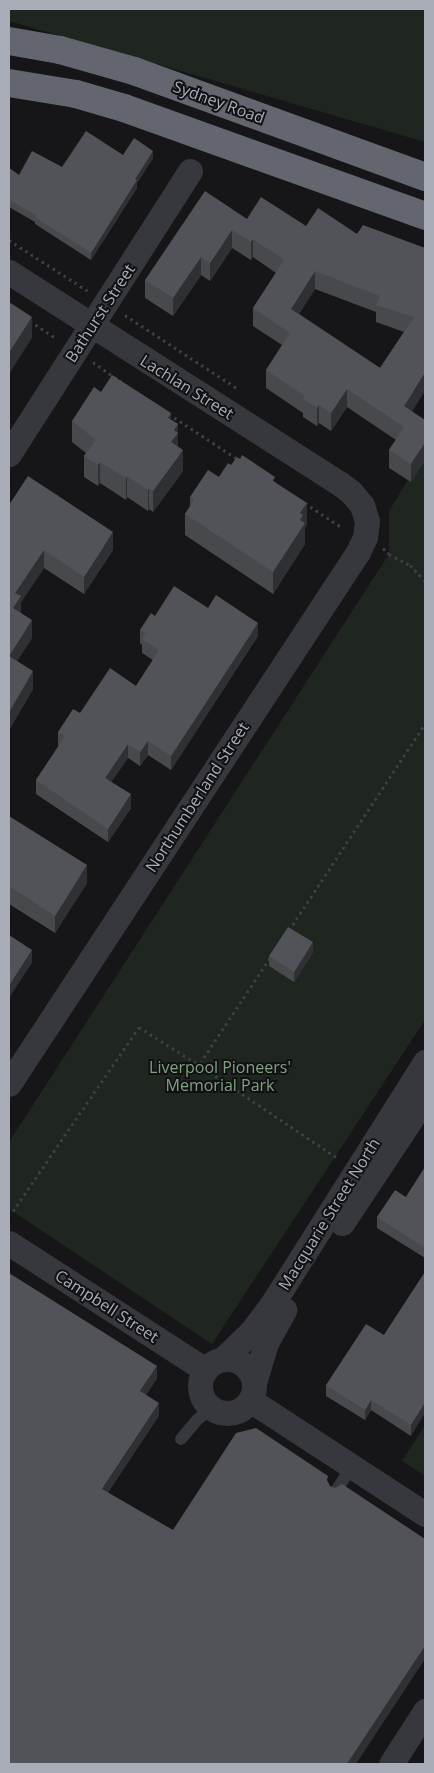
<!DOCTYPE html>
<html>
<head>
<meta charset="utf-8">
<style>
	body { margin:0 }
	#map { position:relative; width:434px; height:1773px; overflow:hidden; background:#161618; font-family:"Open Sans",sans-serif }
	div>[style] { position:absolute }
	.green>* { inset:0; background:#1e261f }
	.path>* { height:3px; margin-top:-1.5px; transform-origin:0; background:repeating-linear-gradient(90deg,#3d3f44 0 2.5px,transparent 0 6.5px) }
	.lane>* { height:12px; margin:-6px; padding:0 6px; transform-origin:6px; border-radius:6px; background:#37383d }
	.street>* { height:25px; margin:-12.5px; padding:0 12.5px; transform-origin:12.5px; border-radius:12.5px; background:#37383d }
	.street>.ring { margin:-12.5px; padding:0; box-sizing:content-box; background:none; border:25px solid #37383d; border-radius:50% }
	.highway>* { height:28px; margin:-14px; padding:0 14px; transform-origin:14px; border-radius:14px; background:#63666e }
	.wall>* { inset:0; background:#47494d }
	.shaded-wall>* { inset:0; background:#2f3033 }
	.building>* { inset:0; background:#525359 }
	span { translate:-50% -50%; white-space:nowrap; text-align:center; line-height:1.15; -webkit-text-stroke:4px #111113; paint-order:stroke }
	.street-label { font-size:16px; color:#a8adb8 }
	.park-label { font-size:16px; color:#7fa381 }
	.frame { position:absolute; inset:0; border:10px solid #a8adb8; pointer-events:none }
</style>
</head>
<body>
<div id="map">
	<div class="green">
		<i style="clip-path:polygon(9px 9px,425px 9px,425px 142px,9px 21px)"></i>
		<i style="clip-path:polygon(425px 452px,425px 1020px,212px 1344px,9px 1209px,9px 1142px,389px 554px,389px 511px)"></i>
		<i style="clip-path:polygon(425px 1425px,425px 1476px,402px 1461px)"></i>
	</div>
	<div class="path">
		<i style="left:9px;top:240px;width:94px;rotate:32.8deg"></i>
		<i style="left:125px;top:315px;width:134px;rotate:33.1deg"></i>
		<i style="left:30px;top:321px;width:31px;rotate:33deg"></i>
		<i style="left:93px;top:362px;width:39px;rotate:35deg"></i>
		<i style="left:169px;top:414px;width:84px;rotate:33.3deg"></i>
		<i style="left:305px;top:503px;width:45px;rotate:33.3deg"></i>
		<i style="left:383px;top:548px;width:8px;rotate:45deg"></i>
		<i style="left:389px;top:554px;width:24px;rotate:28deg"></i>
		<i style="left:410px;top:565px;width:22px;rotate:47deg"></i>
		<i style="left:289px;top:930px;width:247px;rotate:-56.6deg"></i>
		<i style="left:270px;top:958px;width:128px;rotate:123.6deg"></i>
		<i style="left:199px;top:1065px;width:165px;rotate:33.9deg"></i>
		<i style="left:13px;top:1211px;width:223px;rotate:-55.6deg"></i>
		<i style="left:139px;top:1027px;width:71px;rotate:32.3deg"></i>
	</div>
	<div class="lane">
		<i style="left:181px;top:1439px;width:25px;rotate:-50deg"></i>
		<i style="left:197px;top:1420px;width:18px;rotate:-41deg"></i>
		<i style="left:335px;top:1493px;width:32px;rotate:-58deg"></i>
	</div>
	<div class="street">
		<i style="left:9px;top:272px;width:392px;rotate:32.6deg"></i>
		<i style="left:339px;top:483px;width:15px;rotate:37deg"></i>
		<i style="left:351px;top:492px;width:17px;rotate:50deg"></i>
		<i style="left:362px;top:505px;width:17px;rotate:73deg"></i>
		<i style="left:367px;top:521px;width:16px;rotate:97deg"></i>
		<i style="left:365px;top:537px;width:17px;rotate:115deg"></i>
		<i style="left:358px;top:552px;width:636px;rotate:123.27deg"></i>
		<i style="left:9px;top:454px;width:336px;rotate:-57.4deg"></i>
		<i style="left:342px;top:1223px;width:150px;rotate:-56.4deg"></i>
		<i style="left:9px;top:1243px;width:234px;rotate:32.9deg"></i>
		<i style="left:224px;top:1358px;width:37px;rotate:-44deg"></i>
		<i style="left:251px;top:1332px;width:39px;rotate:-53deg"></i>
		<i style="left:274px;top:1301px;width:283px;rotate:-57.7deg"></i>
		<i class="ring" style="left:200px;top:1359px;width:29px;height:29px"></i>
		<i style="left:254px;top:1383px;width:42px;rotate:-73.3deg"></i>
		<i style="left:266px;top:1343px;width:38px;rotate:-61deg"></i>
		<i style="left:250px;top:1400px;width:209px;rotate:33.1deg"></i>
		<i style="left:391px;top:1764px;width:63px;rotate:-57.3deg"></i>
	</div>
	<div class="highway">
		<i style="left:9px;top:41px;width:52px;rotate:10deg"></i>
		<i style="left:60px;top:50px;width:77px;rotate:15.8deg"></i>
		<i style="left:134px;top:71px;width:310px;rotate:20deg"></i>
		<i style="left:9px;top:83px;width:68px;rotate:9.3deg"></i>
		<i style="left:76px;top:94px;width:50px;rotate:16.3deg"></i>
		<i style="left:124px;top:108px;width:320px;rotate:19.7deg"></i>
	</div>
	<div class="wall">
		<i style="clip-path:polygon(123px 155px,153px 158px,137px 183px,137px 188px,91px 260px,35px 224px,35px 222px,9px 207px,9px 168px,19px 175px)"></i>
		<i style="clip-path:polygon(evenodd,247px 219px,357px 234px,425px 248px,412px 411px,411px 482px,389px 468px,389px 450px,396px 440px,347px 407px,331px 431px,319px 423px,317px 426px,303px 417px,303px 413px,266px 388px,266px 370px,282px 345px,253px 326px,253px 308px,276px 273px,253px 257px,251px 260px,232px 248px,210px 281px,201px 275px,173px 316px,145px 298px,145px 280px,247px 219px,315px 289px,376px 312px,376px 322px,404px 332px,380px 368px,299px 314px,315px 289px)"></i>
		<i style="clip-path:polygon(101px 392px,171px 420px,178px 424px,178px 446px,183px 471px,153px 512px,149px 509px,148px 511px,127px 497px,126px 500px,100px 483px,98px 486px,84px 477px,84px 456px,86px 453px,72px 442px,72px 421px)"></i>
		<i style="clip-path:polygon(231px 465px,275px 482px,307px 524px,305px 528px,305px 544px,273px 594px,185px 535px,185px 514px,190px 506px,190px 497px,219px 477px)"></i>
		<i style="clip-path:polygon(9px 505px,113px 550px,84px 594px,44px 568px,21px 602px,21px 613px,32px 638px,17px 661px,33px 689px,9px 730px)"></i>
		<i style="clip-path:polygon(208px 608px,258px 636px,171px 770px,148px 755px,140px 766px,128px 758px,111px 782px,131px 808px,108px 842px,36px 794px,36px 780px,59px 746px,58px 745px,58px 732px,80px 713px,136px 686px,153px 660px,142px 653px,142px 645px,140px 643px,140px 630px,155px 616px)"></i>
		<i style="clip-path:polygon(9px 816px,87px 883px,55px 933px,9px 904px)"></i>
		<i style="clip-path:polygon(313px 952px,294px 982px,269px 966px,269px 956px)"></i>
		<i style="clip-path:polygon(425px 1167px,425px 1258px,377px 1228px,377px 1217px,406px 1197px)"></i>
		<i style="clip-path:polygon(425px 1272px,411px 1436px,371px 1410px,365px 1420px,326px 1396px,326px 1385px,384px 1335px)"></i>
	</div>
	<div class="shaded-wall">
		<i style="clip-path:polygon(153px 151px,153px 158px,137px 183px,137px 188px,91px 260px,91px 253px,135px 179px)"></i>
		<i style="clip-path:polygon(232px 230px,232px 248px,210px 281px,210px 263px)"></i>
		<i style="clip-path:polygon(253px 239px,253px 257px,251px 260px,251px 242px)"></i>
		<i style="clip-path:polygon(201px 257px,201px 275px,173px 316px,173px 298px)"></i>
		<i style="clip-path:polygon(315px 271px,315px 289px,291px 326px,291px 309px)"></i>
		<i style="clip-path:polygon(32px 317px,32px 338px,9px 374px,9px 353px)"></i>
		<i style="clip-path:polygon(425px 373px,425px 391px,404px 424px,404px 406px)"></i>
		<i style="clip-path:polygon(347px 389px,347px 407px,331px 431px,331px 413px)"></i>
		<i style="clip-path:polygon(319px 405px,319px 423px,317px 426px,317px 408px)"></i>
		<i style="clip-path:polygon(171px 413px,171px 434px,168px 418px)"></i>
		<i style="clip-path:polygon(178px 424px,178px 454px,171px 442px,174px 430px)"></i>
		<i style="clip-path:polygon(425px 443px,425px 461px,411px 482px,411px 464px)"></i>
		<i style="clip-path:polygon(183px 450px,183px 471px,153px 512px,153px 491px)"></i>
		<i style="clip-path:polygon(100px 462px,100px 483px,98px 486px,98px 465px)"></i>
		<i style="clip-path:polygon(127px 476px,127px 497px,126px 500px,126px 478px)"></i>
		<i style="clip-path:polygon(149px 488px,149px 509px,148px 511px,148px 490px)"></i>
		<i style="clip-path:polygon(307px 503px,307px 524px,305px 528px,305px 544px,273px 594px,273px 572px,300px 513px)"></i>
		<i style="clip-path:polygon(113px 532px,113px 550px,84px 594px,84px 577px)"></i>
		<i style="clip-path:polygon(44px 550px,44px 568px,21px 602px,21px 614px,13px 608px,15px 593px)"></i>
		<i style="clip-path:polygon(32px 620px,32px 638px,9px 674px,9px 656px)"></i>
		<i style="clip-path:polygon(258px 623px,258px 636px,171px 770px,171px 756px)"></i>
		<i style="clip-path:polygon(33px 671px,33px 689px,9px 730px,9px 712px)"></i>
		<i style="clip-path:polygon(148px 741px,148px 755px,140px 766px,140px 752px)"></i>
		<i style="clip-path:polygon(128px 744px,128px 758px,105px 791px,105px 778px)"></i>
		<i style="clip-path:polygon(131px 794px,131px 808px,108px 842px,108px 829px)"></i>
		<i style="clip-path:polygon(87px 865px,87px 883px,55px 933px,55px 916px)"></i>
		<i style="clip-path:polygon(313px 942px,313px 952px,294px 982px,294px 972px)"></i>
		<i style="clip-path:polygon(32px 950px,32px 963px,9px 998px,9px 986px)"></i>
		<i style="clip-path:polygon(157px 1366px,157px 1379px,140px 1404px,140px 1391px)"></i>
		<i style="clip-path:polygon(371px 1400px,371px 1410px,365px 1420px,365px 1410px)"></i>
		<i style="clip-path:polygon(159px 1403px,159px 1416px,102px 1502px,102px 1489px)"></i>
		<i style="clip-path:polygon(425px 1403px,425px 1413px,411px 1436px,411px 1425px)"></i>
		<i style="clip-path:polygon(425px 1646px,425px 1659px,356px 1764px,347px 1764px)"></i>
	</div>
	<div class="building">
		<i style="clip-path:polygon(86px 131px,123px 155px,134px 138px,153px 151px,135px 179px,137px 180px,91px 253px,35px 217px,37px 215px,9px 200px,9px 168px,19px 175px,32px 151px,62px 167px)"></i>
		<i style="clip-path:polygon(evenodd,205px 191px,247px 219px,261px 197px,306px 226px,318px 208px,357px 234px,363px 225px,425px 248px,425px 373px,404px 406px,425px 420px,425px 443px,411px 464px,389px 450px,404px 427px,347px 389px,331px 413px,319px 405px,317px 408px,303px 399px,305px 396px,266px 370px,290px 333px,253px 308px,284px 260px,253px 239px,251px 242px,232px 230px,210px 263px,201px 257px,173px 298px,145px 280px,205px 191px,315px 271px,380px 296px,376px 305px,414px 317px,380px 368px,291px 309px,315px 271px)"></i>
		<i style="clip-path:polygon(9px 302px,32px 317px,9px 353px)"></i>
		<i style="clip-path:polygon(112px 375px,171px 413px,168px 418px,178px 424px,174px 430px,178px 433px,171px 442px,183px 450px,153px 491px,149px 488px,148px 490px,127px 476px,126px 478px,100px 462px,98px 465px,84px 456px,96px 440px,72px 421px,94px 387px,101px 392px)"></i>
		<i style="clip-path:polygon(242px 455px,275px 477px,273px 481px,307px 503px,300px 513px,303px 515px,300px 520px,305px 523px,273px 572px,185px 514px,194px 500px,190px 497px,208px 470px,219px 477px,228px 463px,231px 465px,237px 457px,240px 459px)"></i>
		<i style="clip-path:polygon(28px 476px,113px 532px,84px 577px,44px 550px,15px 593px,21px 596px,13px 608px,32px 620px,9px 656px,33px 671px,9px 712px,9px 505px)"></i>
		<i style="clip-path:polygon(174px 586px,208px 608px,216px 595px,258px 623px,171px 756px,148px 741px,140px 752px,128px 744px,105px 778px,131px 794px,108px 829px,36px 780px,65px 736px,58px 732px,73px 709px,80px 713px,110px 668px,136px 686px,159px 650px,142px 639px,146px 634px,140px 630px,151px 613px,155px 616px)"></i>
		<i style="clip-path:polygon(9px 816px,87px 865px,55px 916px,9px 886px)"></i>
		<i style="clip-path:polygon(288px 927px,313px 942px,294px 972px,269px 956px)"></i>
		<i style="clip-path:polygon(9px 935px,32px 950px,9px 986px)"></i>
		<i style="clip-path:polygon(425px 1167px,425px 1248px,377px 1217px,395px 1190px,406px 1197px)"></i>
		<i style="clip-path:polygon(425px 1272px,425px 1387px,424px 1389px,425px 1390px,425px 1403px,411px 1425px,371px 1400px,365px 1410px,326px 1385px,366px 1324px,384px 1335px)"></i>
		<i style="clip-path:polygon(9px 1273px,157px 1366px,140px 1391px,159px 1403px,102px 1489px,173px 1530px,236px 1433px,256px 1428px,328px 1476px,327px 1480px,330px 1486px,335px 1488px,342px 1484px,425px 1539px,425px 1646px,347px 1764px,9px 1764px)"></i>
	</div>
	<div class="street-label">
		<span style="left:219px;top:102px;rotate:20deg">Sydney Road</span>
		<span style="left:100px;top:313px;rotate:-57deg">Bathurst Street</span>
		<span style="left:187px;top:387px;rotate:32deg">Lachlan Street</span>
		<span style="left:197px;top:797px;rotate:-57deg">Northumberland Street</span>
		<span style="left:329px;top:1214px;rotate:-58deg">Macquarie Street North</span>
		<span style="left:107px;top:1306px;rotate:33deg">Campbell Street</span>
	</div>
	<div class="park-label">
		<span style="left:220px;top:1076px">Liverpool Pioneers'<br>Memorial Park</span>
	</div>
	<div class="frame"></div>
</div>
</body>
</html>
